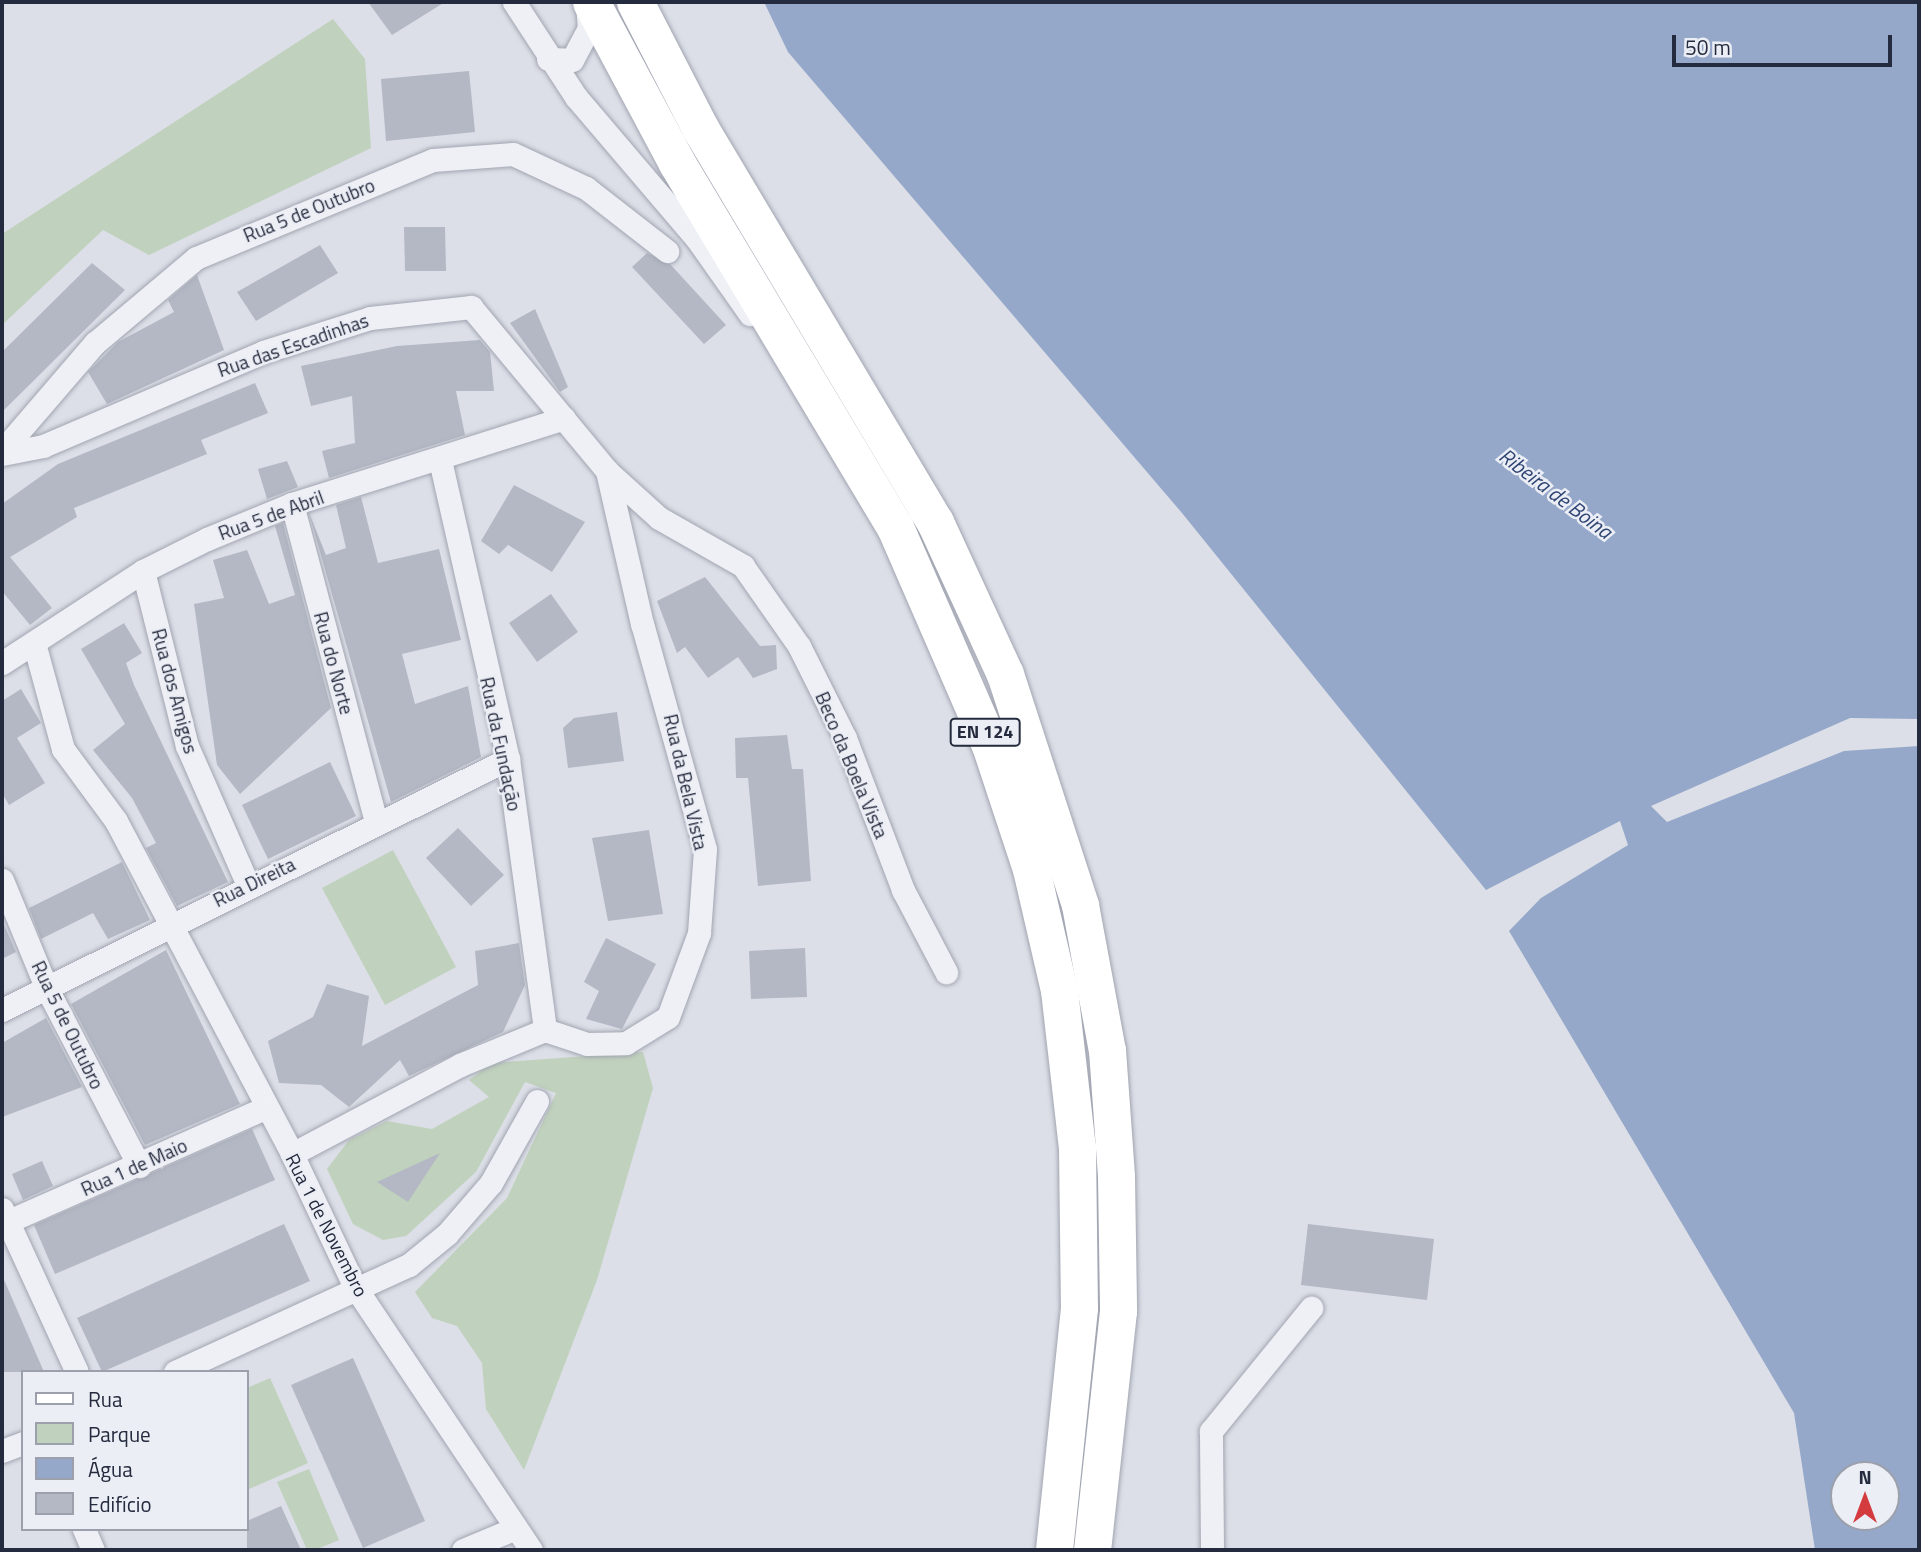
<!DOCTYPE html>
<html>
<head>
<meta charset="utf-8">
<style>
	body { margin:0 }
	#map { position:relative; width:1921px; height:1552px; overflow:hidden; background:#dcdfe7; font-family:"Titillium Web",sans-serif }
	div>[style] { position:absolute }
	.green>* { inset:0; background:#c0d1bd }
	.water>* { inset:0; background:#95a8c9 }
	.building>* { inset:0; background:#b3b8c4 }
	.roads { filter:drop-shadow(0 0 2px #a1a5b1) drop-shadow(0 0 2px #a1a5b1) }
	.street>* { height:23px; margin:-11.5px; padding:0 11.5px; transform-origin:11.5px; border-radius:11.5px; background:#eff0f5 }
	.primary>* { height:37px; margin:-18.5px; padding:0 18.5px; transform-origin:18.5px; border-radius:18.5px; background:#fff }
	span { translate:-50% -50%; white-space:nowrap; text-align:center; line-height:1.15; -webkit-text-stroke:5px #eceef5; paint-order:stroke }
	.shield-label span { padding:2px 5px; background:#eceef5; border:2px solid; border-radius:5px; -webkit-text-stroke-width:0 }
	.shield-label { font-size:18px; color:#252b3e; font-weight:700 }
	.street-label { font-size:19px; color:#252b3e }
	.water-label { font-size:21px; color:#2e4473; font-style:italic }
	.frame { position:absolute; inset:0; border:4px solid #252b3e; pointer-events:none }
	.legend { position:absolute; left:21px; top:1370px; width:228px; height:161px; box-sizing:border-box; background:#eceef5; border:2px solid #9ca0ac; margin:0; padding:9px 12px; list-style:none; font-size:21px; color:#252b3e }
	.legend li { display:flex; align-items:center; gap:14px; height:35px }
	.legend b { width:35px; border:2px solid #9ca0ac }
	.north { position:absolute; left:1830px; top:1461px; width:70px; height:70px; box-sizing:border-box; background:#eceef5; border:2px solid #9ca0ac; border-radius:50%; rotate:0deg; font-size:19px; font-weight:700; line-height:28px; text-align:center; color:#252b3e }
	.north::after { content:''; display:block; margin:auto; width:24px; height:32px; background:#d33b3e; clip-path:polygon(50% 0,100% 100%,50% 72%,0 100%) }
	.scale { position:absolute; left:1672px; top:35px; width:220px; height:32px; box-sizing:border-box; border:4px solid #252b3e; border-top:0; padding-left:9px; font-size:21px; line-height:24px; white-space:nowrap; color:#252b3e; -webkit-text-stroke:5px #eceef5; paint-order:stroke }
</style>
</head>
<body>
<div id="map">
	<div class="green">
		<i style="clip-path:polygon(333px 19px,365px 59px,371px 148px,149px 255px,103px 230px,2px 325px,2px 234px)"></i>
		<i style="clip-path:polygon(393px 850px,456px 967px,385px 1005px,322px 888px)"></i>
		<i style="clip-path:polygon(643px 1052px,653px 1088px,597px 1280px,524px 1470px,486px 1409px,482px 1363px,457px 1326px,432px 1318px,415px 1292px,507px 1198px,556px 1093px,525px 1082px,476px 1172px,406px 1236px,383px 1240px,353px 1224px,327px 1169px,349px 1140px,387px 1121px,432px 1129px,489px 1097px,469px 1080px,492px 1063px)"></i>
		<i style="clip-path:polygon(270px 1378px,308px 1463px,247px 1490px,247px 1388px)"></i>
		<i style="clip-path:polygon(309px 1469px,339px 1540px,315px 1550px,307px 1550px,277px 1482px)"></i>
	</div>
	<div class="water">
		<i style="clip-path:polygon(evenodd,764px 2px,1919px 2px,1919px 719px,1850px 718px,1651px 806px,1667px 822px,1844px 751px,1919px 746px,1919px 1550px,1815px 1550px,1794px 1413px,1509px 931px,1541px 898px,1628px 845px,1620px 821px,1486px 890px,1182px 513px,788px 52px,764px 2px,1844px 1475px,1886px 1475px,1886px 1517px,1844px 1517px,1844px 1475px)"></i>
	</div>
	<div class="building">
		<i style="clip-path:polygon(368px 2px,445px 2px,392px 35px)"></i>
		<i style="clip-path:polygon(469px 71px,475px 132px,386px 141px,381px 79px)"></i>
		<i style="clip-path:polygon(404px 227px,445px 227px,446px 271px,405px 271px)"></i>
		<i style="clip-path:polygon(320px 245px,338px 273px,256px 321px,237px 292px)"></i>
		<i style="clip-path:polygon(647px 253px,670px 264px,726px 325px,704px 344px,632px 267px)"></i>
		<i style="clip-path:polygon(92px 263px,125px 290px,2px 412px,2px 352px)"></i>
		<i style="clip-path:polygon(197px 275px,224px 350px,107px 404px,88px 372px,118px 342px,174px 312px,168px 300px)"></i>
		<i style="clip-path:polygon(535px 309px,568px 387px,560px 392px,510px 323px)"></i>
		<i style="clip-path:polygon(480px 340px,490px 352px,494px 391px,456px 391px,465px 435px,329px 478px,322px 451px,355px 443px,352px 396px,311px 406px,301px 366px,397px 346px)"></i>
		<i style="clip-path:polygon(255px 383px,268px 413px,201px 440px,207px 454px,74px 508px,77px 517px,10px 557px,52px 608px,30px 625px,2px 591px,2px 504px,58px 464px)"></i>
		<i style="clip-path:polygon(287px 461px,298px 487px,267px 499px,258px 469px)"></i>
		<i style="clip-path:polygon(514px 485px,585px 522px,552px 572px,508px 545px,499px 554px,481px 541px)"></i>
		<i style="clip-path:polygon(361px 497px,378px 563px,439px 549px,461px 640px,402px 654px,415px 704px,468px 686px,481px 757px,391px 802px,309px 513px,326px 555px,346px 548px,336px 505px)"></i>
		<i style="clip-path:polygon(283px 523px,331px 708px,240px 794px,217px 765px,194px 604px,224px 598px,213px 560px,247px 550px,269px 604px,295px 595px,275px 526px)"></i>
		<i style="clip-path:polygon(705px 577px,760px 646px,776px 645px,777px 669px,753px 678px,738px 657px,708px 678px,685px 647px,677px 653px,657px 601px)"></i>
		<i style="clip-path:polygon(551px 594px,578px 632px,537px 662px,509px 623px)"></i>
		<i style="clip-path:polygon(124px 623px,142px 653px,126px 663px,134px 685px,228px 882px,177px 906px,146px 848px,156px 843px,132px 798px,93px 750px,125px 724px,81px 649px)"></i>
		<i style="clip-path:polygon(21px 689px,41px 723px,17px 738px,45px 783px,9px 805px,2px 793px,2px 701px)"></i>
		<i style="clip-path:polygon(617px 712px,624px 761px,568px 768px,563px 728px,574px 718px)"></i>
		<i style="clip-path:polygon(787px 735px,792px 769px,803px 769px,811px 881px,758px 886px,748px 778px,736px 778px,735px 738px)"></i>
		<i style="clip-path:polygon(330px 762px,356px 816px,268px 859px,242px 805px)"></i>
		<i style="clip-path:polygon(458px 828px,504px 875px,471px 906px,426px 858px)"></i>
		<i style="clip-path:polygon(649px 830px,663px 914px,608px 921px,592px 838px)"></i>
		<i style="clip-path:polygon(122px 862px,150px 920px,108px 939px,93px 913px,41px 939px,29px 908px)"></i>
		<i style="clip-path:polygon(2px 920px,16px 952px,2px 959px)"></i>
		<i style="clip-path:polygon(606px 938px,656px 964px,622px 1029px,586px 1019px,599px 991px,584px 982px)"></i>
		<i style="clip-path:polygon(519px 943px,525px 985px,503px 1032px,409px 1076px,400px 1060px,349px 1107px,321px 1085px,279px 1083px,268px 1041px,313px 1017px,327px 984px,369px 996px,362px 1046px,478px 985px,475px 951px)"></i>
		<i style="clip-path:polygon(805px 948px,807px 997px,751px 999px,749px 951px)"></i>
		<i style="clip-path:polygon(166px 950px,240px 1104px,145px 1145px,71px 1004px)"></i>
		<i style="clip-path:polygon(46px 1018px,82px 1087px,2px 1117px,2px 1043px)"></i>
		<i style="clip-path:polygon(252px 1129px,275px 1180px,55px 1274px,34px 1225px)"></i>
		<i style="clip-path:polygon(440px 1153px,408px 1202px,377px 1182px)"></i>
		<i style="clip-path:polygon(42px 1161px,53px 1186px,23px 1200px,12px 1174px)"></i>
		<i style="clip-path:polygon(284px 1224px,310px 1281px,102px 1372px,77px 1318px)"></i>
		<i style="clip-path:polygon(1308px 1224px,1434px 1239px,1427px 1300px,1301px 1285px)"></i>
		<i style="clip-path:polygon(2px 1275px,44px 1372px,2px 1372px)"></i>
		<i style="clip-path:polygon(353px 1358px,425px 1521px,363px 1548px,291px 1385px)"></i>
		<i style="clip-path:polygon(281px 1506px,301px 1550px,247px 1550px,247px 1521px)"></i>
	</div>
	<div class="roads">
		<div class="street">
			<i style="left:514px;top:2px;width:113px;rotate:56.9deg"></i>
			<i style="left:576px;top:97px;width:187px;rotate:49.6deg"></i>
			<i style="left:697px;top:239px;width:92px;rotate:54.8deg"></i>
			<i style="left:548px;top:59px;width:24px;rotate:2deg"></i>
			<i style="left:572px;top:60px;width:36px;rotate:-62deg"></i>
			<i style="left:589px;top:28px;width:24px;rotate:-95deg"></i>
			<i style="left:2px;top:451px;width:143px;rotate:-49.3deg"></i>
			<i style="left:95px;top:343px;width:132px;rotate:-40.1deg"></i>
			<i style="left:196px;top:258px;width:256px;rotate:-22.5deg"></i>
			<i style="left:433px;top:160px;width:80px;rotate:-4.3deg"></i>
			<i style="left:513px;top:154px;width:81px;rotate:25deg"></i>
			<i style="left:586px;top:188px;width:103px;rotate:37.9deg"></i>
			<i style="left:2px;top:454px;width:42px;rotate:-11deg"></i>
			<i style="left:43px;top:446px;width:239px;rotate:-23.1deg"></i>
			<i style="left:263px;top:352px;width:112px;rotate:-17.6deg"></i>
			<i style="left:370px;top:318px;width:102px;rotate:-6.2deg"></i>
			<i style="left:471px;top:307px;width:213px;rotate:50.3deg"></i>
			<i style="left:607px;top:471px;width:70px;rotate:42.1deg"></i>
			<i style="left:659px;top:518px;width:97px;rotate:29.7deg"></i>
			<i style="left:743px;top:566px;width:98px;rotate:55deg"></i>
			<i style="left:799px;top:646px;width:103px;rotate:63.4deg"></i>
			<i style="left:845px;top:738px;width:163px;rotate:69.1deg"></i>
			<i style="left:903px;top:890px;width:93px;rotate:62.3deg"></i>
			<i style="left:440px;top:460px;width:307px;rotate:77.2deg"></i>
			<i style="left:508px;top:759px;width:274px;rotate:82.2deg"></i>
			<i style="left:292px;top:504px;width:330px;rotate:75.2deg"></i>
			<i style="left:143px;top:571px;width:180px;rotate:75.9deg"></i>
			<i style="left:187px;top:746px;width:152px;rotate:66.3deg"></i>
			<i style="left:34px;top:643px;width:110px;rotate:74.7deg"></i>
			<i style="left:63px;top:749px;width:89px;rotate:53.6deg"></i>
			<i style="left:116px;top:821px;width:377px;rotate:62.1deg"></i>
			<i style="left:292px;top:1154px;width:147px;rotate:64.7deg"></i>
			<i style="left:355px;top:1287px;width:316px;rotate:56.2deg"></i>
			<i style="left:2px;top:663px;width:168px;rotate:-33.1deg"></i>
			<i style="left:143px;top:571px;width:72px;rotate:-26.6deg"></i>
			<i style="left:207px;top:539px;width:92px;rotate:-22.4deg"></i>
			<i style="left:292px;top:504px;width:285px;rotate:-17.5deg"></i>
			<i style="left:2px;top:880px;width:116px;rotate:67.6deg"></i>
			<i style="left:46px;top:987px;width:202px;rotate:62.5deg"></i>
			<i style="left:2px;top:1010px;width:565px;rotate:-26.38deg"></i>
			<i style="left:292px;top:1154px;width:190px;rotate:-27.9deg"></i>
			<i style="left:460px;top:1065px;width:92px;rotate:-22.4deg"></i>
			<i style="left:545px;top:1030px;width:44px;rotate:18.4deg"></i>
			<i style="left:587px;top:1044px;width:39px;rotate:-1deg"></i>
			<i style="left:626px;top:1043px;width:49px;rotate:-31.8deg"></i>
			<i style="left:668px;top:1017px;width:90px;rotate:-69.7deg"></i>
			<i style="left:699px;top:933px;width:84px;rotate:-85.9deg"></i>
			<i style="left:705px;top:849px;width:234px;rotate:-105.6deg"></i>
			<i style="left:642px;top:624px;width:157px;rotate:-102.9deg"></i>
			<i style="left:2px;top:1209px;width:179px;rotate:65.3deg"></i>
			<i style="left:2px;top:1224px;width:287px;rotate:-23.8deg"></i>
			<i style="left:175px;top:1372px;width:257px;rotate:-24.6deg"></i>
			<i style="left:409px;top:1265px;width:49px;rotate:-39.2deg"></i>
			<i style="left:447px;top:1234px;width:67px;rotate:-49.2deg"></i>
			<i style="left:491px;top:1183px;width:94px;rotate:-60.7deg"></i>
			<i style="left:2px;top:1451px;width:22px;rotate:-21deg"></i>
			<i style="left:84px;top:1529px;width:23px;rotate:67deg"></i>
			<i style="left:463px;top:1550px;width:57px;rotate:-22.5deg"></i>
			<i style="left:1212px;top:1550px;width:119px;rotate:-90.5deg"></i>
			<i style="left:1211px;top:1431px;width:159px;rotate:-50.9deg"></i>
		</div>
		<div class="primary">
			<i style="left:591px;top:2px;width:183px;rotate:61.9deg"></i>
			<i style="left:677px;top:163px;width:424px;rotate:59.1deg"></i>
			<i style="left:895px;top:527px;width:238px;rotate:66.5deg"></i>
			<i style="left:990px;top:745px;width:131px;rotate:71.7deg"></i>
			<i style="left:1031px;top:869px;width:124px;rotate:77deg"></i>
			<i style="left:1059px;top:990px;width:158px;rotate:83.5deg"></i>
			<i style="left:1077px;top:1147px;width:161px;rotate:89.3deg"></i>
			<i style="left:1079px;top:1308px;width:243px;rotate:95.9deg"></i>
			<i style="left:635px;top:2px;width:142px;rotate:62.7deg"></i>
			<i style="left:700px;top:128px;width:459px;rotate:59.2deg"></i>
			<i style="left:935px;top:522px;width:167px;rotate:65.3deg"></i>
			<i style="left:1005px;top:674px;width:243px;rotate:72deg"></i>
			<i style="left:1080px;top:905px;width:147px;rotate:79.5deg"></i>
			<i style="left:1107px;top:1050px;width:127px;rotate:85.9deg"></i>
			<i style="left:1116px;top:1177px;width:134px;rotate:89.1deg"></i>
			<i style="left:1118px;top:1311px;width:240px;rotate:96.2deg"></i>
		</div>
	</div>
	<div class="shield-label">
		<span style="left:985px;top:732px">EN 124</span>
	</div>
	<div class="street-label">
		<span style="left:309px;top:210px;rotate:-22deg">Rua 5 de Outubro</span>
		<span style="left:293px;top:345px;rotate:-19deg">Rua das Escadinhas</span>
		<span style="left:271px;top:515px;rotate:-20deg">Rua 5 de Abril</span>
		<span style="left:334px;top:663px;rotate:75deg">Rua do Norte</span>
		<span style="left:175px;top:691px;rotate:75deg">Rua dos Amigos</span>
		<span style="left:501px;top:744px;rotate:78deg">Rua da Fundação</span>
		<span style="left:852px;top:765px;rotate:67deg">Beco da Boela Vista</span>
		<span style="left:686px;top:782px;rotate:77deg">Rua da Bela Vista</span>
		<span style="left:254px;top:882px;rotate:-26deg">Rua Direita</span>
		<span style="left:68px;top:1025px;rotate:64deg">Rua 5 de Outubro</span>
		<span style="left:134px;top:1167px;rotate:-24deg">Rua 1 de Maio</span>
		<span style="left:327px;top:1225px;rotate:63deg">Rua 1 de Novembro</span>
	</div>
	<div class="water-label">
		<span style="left:1556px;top:493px;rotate:37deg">Ribeira de Boina</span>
	</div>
	<div class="frame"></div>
	<ul class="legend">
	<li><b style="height:9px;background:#fff"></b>Rua</li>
	<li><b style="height:19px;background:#c0d1bd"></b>Parque</li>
	<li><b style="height:19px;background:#95a8c9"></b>Água</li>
	<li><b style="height:19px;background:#b3b8c4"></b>Edifício</li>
	</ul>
	<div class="north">N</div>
	<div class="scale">50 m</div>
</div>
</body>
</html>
